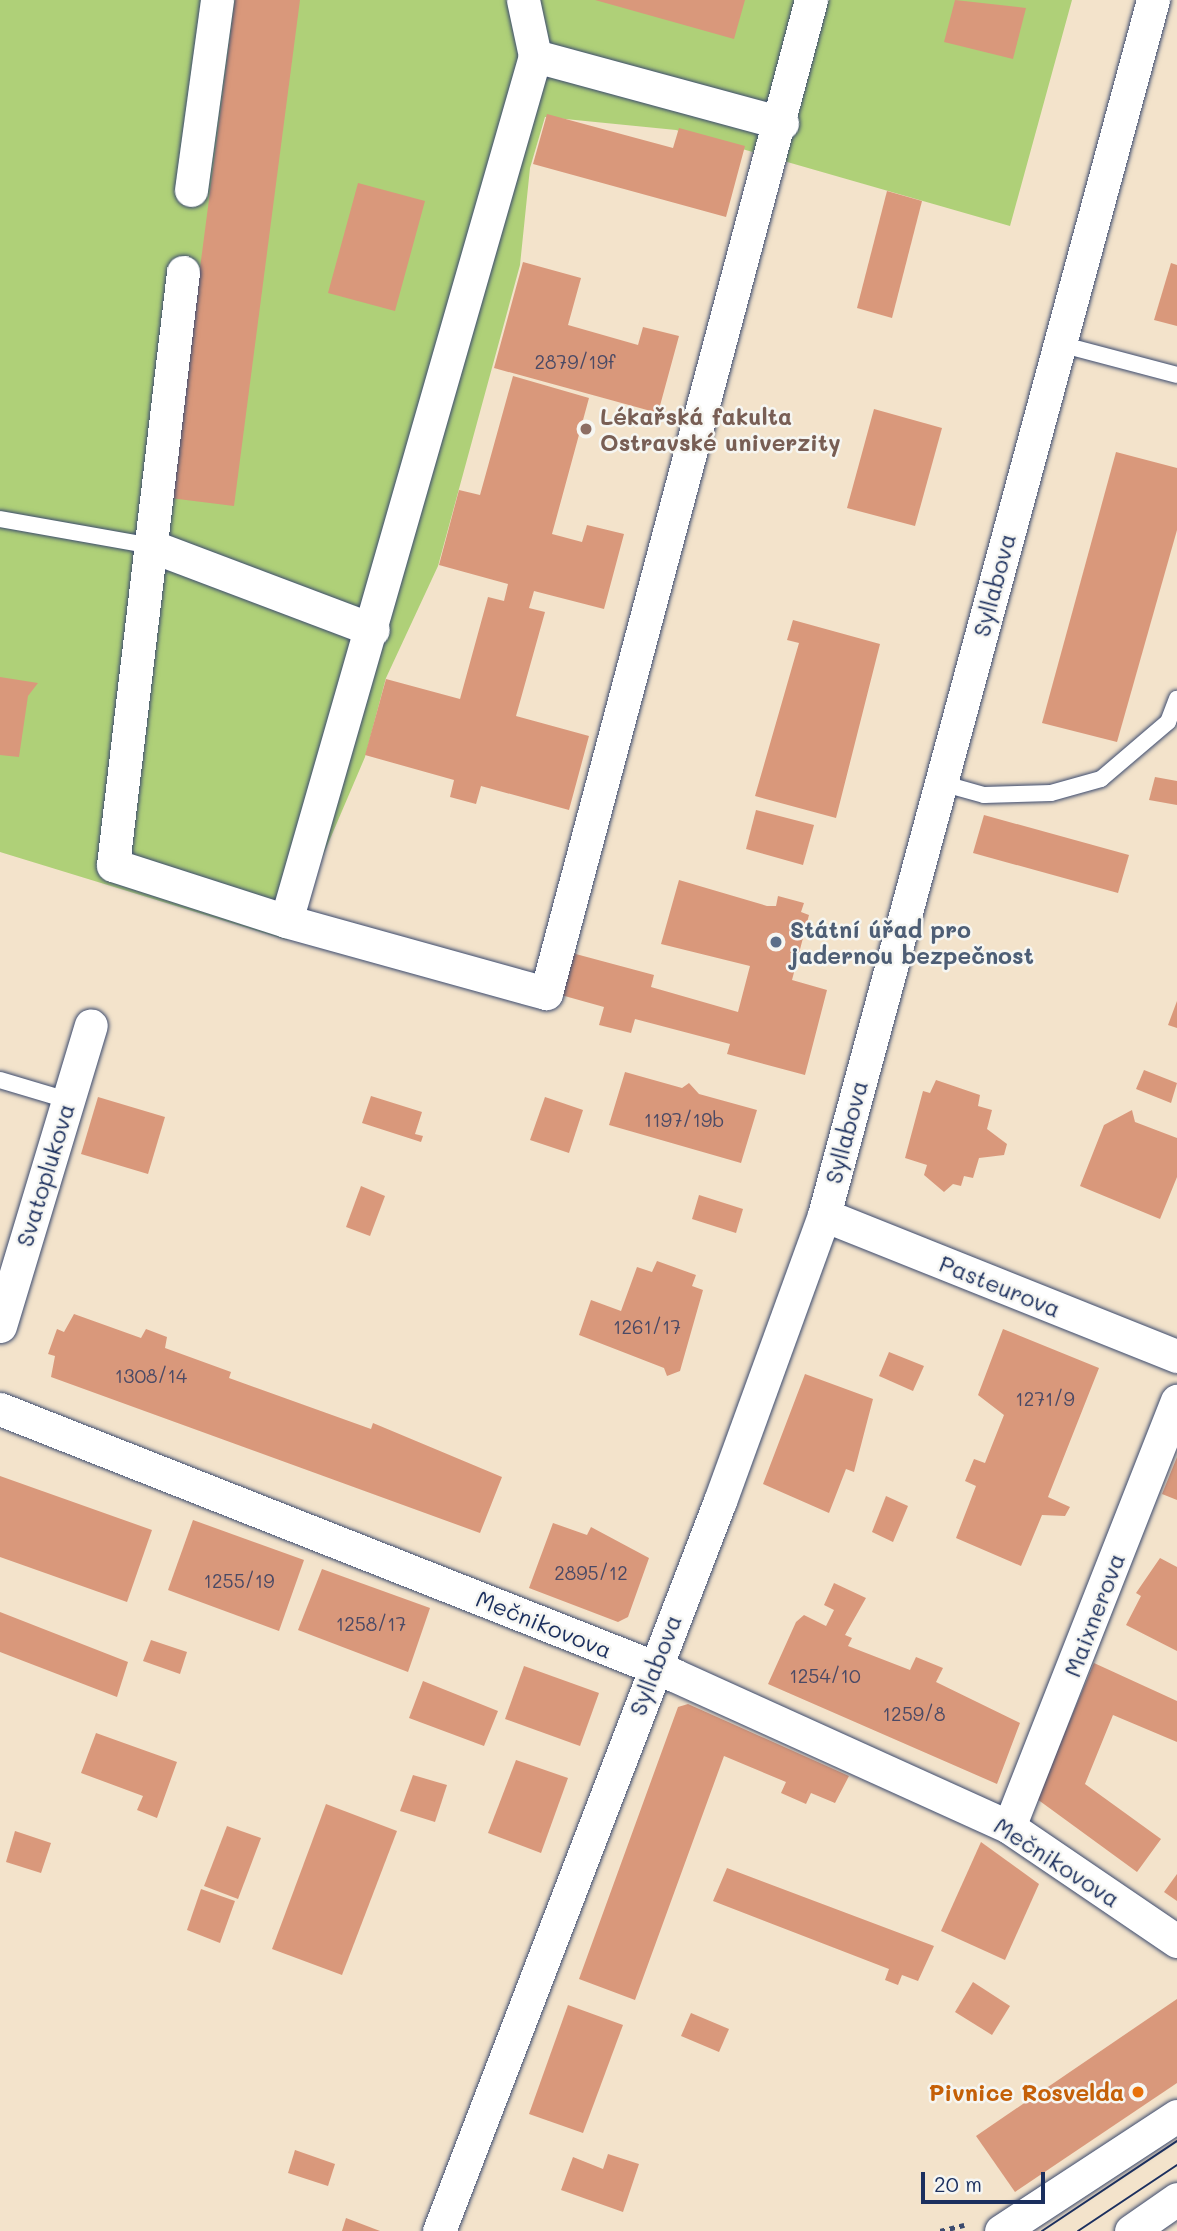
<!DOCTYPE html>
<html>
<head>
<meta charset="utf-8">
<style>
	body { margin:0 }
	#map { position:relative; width:1177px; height:2231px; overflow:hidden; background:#f3e3cb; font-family:Mali,sans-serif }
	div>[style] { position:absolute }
	.green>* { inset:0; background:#afd078 }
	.building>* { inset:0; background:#d9987b }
	.path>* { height:4.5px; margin-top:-2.25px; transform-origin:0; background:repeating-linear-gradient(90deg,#3b4a6e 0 5px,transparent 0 10px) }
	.roads { filter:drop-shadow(0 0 2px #3b4a6e) drop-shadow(0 0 2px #3b4a6e) }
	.lane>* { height:16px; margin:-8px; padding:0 8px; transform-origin:8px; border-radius:8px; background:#fff }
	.street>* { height:33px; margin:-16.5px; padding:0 16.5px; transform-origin:16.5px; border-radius:16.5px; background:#fff }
	.tram>* { height:2px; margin:-1px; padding:0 1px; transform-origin:1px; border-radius:1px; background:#1b2f5e }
	.dots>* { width:19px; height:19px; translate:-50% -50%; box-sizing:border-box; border:4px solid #f6f6f2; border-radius:50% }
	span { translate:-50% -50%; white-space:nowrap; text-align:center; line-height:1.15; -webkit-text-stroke:5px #f6f6f2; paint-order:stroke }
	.number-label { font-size:19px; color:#4a4965 }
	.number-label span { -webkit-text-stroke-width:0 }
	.education-label { font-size:23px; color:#785e54; font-weight:700 }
	.left { translate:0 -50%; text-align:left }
	.street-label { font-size:23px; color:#1b2f5e }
	.service-label { font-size:23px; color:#4e5e75; font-weight:700 }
	.food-label { font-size:23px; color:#c56008; font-weight:700 }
	.right { translate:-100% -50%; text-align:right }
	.scale { position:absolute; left:921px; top:2172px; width:124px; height:32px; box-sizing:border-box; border:4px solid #1b2f5e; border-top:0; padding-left:9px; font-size:21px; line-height:24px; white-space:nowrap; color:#1b2f5e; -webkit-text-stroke:5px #f6f6f2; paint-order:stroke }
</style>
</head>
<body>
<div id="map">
	<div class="green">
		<i style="clip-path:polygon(0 0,1072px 0,1010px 226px,676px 130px,545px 117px,530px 168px,520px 265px,438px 566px,386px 678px,365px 757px,287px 940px,0 852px)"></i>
	</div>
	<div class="building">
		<i style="clip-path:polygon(235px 0,300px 0,234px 506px,170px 498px)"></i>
		<i style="clip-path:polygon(595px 0,745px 0,734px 39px)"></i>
		<i style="clip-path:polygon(955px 0,1026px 8px,1013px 59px,944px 42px)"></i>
		<i style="clip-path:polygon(547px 114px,673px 148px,679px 128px,745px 146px,726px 217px,533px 164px)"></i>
		<i style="clip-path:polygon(358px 183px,425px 201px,395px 311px,328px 293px)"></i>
		<i style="clip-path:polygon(887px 191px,922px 201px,892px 318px,857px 308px)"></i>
		<i style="clip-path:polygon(523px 262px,581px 278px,568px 325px,638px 345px,643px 327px,679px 336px,658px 413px,494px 368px)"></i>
		<i style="clip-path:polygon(1171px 263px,1177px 265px,1177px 326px,1154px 320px)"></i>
		<i style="clip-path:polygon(513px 376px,589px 398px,552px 534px,582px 542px,587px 525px,624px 534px,604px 609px,534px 591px,529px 608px,545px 612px,516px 716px,589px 736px,569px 810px,481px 786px,476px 804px,450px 797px,454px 780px,365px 755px,386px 679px,460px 699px,488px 597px,504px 601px,508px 584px,439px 565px,459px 490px,480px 495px)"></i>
		<i style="clip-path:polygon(874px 409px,942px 428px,915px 526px,847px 508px)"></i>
		<i style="clip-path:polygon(1116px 452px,1177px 468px,1177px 530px,1117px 742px,1042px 723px)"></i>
		<i style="clip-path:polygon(793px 620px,880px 644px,836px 818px,755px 796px,799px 643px,787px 640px)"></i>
		<i style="clip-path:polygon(0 677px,38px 683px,28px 696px,19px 757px,0 755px)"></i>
		<i style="clip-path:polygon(1155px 777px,1177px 781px,1177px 805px,1149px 800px)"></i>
		<i style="clip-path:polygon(756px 810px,814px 825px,803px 865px,746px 849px)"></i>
		<i style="clip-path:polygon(984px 815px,1129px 855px,1118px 893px,973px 853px)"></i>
		<i style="clip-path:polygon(679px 880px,767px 906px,776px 906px,778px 896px,804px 903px,801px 912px,809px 915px,792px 980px,827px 990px,805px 1075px,727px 1054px,730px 1044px,635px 1019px,631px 1033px,599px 1025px,604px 1007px,561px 995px,572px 953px,654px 975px,651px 987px,738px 1012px,750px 966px,661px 944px)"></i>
		<i style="clip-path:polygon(1177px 1001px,1177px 1028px,1168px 1025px)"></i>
		<i style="clip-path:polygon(1144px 1070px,1177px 1083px,1171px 1103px,1136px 1089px)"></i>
		<i style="clip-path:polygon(625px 1072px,682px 1088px,689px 1083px,699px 1094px,757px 1110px,741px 1163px,609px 1125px)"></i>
		<i style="clip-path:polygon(936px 1080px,980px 1095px,978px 1106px,992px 1110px,987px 1129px,1007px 1144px,1004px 1155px,979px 1158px,973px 1178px,964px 1176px,961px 1186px,953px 1184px,944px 1192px,924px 1175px,927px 1165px,905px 1158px,923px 1091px,930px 1093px)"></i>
		<i style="clip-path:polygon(371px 1096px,422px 1112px,415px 1134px,423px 1136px,421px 1142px,362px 1123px)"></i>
		<i style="clip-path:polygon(98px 1097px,165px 1117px,148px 1174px,81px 1154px)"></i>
		<i style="clip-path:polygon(545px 1097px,583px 1110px,569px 1153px,530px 1140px)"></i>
		<i style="clip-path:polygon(1132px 1110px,1135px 1122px,1177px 1138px,1177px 1177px,1160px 1219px,1080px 1186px,1104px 1125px)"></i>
		<i style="clip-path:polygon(361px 1186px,385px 1196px,370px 1236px,346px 1227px)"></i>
		<i style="clip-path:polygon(699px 1195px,743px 1209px,736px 1233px,692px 1219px)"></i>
		<i style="clip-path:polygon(657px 1261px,696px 1275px,692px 1286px,703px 1290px,680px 1371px,667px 1376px,664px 1368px,579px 1335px,591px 1300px,621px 1311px,637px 1267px,652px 1272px)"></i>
		<i style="clip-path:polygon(74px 1314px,141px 1338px,146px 1329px,167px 1337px,165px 1348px,231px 1372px,229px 1378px,371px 1429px,373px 1423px,502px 1477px,480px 1533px,51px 1377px,55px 1356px,48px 1354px,57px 1329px,64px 1332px)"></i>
		<i style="clip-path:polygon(1003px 1329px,1099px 1368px,1048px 1497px,1070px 1507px,1065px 1516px,1042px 1515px,1021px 1566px,956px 1538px,976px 1486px,965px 1481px,974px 1459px,985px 1463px,1004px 1415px,978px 1395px)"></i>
		<i style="clip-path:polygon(889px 1352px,924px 1366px,913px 1391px,879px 1376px)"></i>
		<i style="clip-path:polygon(805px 1374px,873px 1399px,854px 1472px,846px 1469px,829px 1513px,763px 1484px)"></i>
		<i style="clip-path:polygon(1177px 1457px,1177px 1500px,1162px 1494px)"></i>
		<i style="clip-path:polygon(0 1476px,152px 1530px,127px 1602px,0 1557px)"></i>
		<i style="clip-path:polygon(886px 1496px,908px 1506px,893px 1542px,872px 1532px)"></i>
		<i style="clip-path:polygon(193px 1520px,304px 1560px,279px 1631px,168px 1590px)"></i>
		<i style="clip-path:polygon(553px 1523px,587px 1535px,591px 1527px,649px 1558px,628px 1617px,618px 1622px,529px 1588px)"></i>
		<i style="clip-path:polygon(1160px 1558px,1177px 1567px,1177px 1651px,1126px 1625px,1141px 1596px,1136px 1593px)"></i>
		<i style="clip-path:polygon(322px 1569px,430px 1608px,408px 1672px,298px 1630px)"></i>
		<i style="clip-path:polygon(834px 1583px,866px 1598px,845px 1635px,852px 1638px,848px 1646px,910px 1670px,916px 1657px,943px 1668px,936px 1682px,1020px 1723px,997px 1784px,768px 1684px,796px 1622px,804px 1615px,826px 1626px,834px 1610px,824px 1605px)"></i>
		<i style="clip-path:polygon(0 1612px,128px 1662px,117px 1697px,0 1652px)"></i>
		<i style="clip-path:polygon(151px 1640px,187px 1652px,180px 1674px,143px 1661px)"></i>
		<i style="clip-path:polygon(1094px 1663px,1177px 1701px,1177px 1742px,1113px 1715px,1085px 1784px,1161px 1839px,1137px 1872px,1037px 1799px)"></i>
		<i style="clip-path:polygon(524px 1666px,599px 1693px,580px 1746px,505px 1719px)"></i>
		<i style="clip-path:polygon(423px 1681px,498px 1711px,484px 1746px,409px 1718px)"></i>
		<i style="clip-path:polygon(688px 1704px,849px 1776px,835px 1803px,811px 1793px,806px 1804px,781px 1793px,786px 1782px,724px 1756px,635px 2000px,579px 1979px,678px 1707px)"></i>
		<i style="clip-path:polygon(96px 1733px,177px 1762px,157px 1818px,137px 1810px,143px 1796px,81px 1773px)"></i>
		<i style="clip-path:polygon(516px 1760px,568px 1778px,541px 1853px,488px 1833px)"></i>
		<i style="clip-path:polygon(413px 1775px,447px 1785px,435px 1822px,400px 1811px)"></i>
		<i style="clip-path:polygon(326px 1804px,397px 1831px,342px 1975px,272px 1949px)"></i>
		<i style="clip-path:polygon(227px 1826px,261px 1838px,238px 1899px,204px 1886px)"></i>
		<i style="clip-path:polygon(15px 1831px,51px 1843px,41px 1873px,6px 1862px)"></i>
		<i style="clip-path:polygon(981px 1842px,1039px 1884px,1005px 1960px,941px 1931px)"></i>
		<i style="clip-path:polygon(727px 1868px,934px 1946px,918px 1981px,902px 1975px,898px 1985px,885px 1980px,889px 1969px,713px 1901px)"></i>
		<i style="clip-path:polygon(1177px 1874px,1177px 1901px,1164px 1892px)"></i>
		<i style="clip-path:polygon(201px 1889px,235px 1901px,220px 1943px,187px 1930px)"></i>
		<i style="clip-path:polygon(973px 1982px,1010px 2006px,992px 2035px,955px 2012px)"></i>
		<i style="clip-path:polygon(1177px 1999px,1177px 2083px,1015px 2192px,976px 2136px)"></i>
		<i style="clip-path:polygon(568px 2005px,623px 2025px,583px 2133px,529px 2114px)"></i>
		<i style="clip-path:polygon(691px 2013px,729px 2029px,719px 2052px,681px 2036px)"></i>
		<i style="clip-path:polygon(295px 2150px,335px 2164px,328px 2186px,288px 2173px)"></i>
		<i style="clip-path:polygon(608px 2154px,639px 2164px,623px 2212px,561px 2190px,573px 2157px,603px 2169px)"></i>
		<i style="clip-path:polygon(346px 2218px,380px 2231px,342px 2231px)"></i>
	</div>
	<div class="path">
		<i style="left:940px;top:2231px;width:25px;rotate:-14deg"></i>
	</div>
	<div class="roads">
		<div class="lane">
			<i style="left:1060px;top:344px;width:121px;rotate:14.8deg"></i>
			<i style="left:0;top:519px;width:153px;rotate:10.1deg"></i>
			<i style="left:941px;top:783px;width:45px;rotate:15.6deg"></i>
			<i style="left:984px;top:795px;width:67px;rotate:-1.7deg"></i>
			<i style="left:1051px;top:793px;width:52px;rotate:-15.6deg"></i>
			<i style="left:1101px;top:779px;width:88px;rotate:-40.4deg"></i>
			<i style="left:1168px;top:722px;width:25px;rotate:-69deg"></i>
			<i style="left:0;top:1080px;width:70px;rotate:16.6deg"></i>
		</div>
		<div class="street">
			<i style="left:535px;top:56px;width:256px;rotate:15.2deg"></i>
			<i style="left:191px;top:190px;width:192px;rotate:-82.2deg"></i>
			<i style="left:183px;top:272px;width:597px;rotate:96.73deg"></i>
			<i style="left:113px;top:865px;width:182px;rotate:17.9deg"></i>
			<i style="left:286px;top:921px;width:900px;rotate:-73.94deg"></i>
			<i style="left:535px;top:56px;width:57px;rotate:-102.1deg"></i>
			<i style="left:151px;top:546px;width:237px;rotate:20.7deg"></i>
			<i style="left:286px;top:921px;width:270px;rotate:15.5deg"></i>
			<i style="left:546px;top:993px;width:1028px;rotate:-75.06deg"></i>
			<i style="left:824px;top:1215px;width:380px;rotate:21.8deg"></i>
			<i style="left:0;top:1326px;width:314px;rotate:-73.2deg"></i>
			<i style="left:0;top:1409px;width:725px;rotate:21.54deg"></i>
			<i style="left:674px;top:1675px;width:368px;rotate:24.4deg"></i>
			<i style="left:1009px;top:1827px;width:203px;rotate:34.2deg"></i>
			<i style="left:1009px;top:1827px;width:458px;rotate:-68.5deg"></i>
			<i style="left:439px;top:2231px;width:782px;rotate:-68.95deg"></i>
			<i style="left:720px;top:1501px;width:304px;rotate:-70deg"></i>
			<i style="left:824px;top:1215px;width:1259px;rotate:-74.85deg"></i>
			<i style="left:1001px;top:2231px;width:210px;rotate:-33.2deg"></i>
			<i style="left:1131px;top:2231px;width:56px;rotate:-34.8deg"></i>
		</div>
	</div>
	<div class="tram">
		<i style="left:1042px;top:2231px;width:162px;rotate:-33.7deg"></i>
		<i style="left:1078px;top:2231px;width:119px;rotate:-33.7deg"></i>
	</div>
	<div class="dots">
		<i style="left:586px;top:429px;background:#8d6e63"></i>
		<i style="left:776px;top:942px;background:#5c6f8a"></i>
		<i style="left:1138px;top:2092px;background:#e8710a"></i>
	</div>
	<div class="number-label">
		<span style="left:575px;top:362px">2879/19f</span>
		<span style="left:684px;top:1120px">1197/19b</span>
		<span style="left:647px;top:1327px">1261/17</span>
		<span style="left:151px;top:1376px">1308/14</span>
		<span style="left:1045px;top:1399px">1271/9</span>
		<span style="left:591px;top:1573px">2895/12</span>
		<span style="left:239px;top:1581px">1255/19</span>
		<span style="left:371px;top:1624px">1258/17</span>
		<span style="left:825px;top:1676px">1254/10</span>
		<span style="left:914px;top:1714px">1259/8</span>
	</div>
	<div class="education-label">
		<span class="left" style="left:600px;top:429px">Lékařská fakulta<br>Ostravské univerzity</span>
	</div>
	<div class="street-label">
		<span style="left:994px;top:585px;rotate:-75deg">Syllabova</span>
		<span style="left:846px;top:1132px;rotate:-75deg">Syllabova</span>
		<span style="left:45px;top:1175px;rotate:-73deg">Svatoplukova</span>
		<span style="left:1000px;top:1286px;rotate:22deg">Pasteurova</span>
		<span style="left:1094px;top:1615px;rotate:-69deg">Maixnerova</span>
		<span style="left:544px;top:1624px;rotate:22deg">Mečnikovova</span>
		<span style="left:655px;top:1665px;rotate:-69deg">Syllabova</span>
		<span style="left:1057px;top:1862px;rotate:33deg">Mečnikovova</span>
	</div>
	<div class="service-label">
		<span class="left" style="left:790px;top:942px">Státní úřad pro<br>jadernou bezpečnost</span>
	</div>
	<div class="food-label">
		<span class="right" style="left:1124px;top:2092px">Pivnice Rosvelda</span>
	</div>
	<div class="scale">20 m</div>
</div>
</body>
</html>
